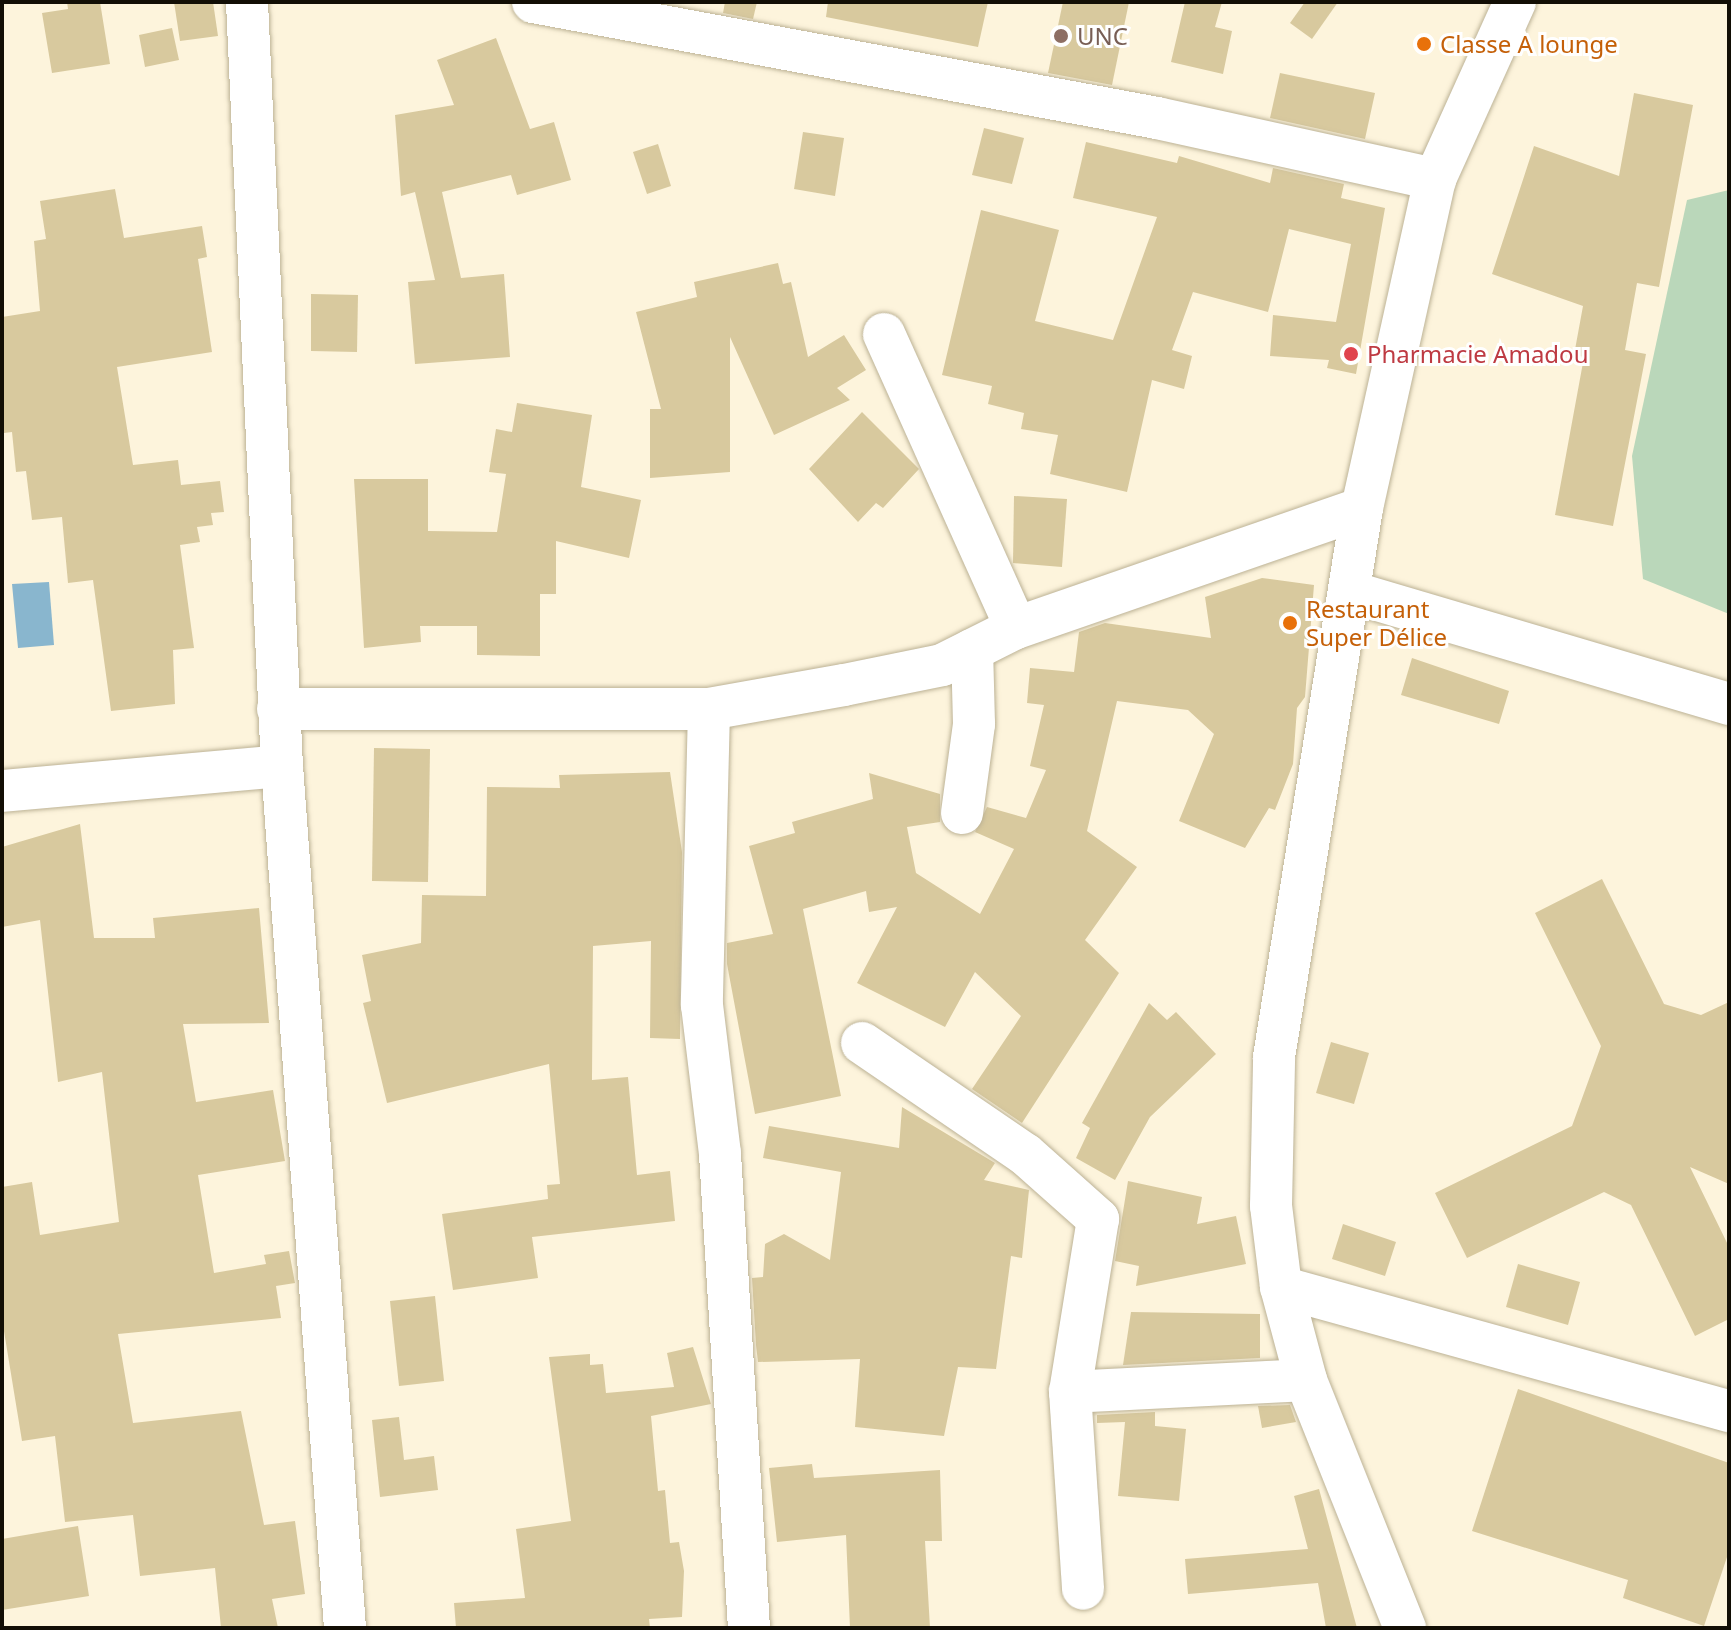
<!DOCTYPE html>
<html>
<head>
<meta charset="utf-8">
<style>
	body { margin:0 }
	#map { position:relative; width:1731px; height:1630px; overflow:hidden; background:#fdf4dc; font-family:"Noto Sans",sans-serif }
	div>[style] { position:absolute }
	.green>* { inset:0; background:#bad7ba }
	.water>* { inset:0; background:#89b6ce }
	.building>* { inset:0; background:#d8c99e }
	.roads { filter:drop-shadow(0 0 2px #bcb295) drop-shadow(0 0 2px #bcb295) }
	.minor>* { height:42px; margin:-21px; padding:0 21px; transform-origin:21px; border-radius:21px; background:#fff }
	.dots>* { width:22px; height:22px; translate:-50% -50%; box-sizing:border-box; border:4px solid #fff; border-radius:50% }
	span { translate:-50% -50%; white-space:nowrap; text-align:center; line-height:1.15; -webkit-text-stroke:6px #fff; paint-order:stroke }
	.education-label { font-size:24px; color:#785e54 }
	.left { translate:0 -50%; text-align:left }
	.food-label { font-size:24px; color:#c56008 }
	.health-label { font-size:24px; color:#be3a42 }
	.frame { position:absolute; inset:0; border:4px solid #120e05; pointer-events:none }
</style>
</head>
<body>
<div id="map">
	<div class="green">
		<i style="clip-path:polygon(1729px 190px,1729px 614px,1643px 579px,1632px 456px,1687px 200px)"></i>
	</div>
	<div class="water">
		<i style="clip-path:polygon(49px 582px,54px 645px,18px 648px,12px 584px)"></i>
	</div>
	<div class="building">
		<i style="clip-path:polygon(67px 2px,100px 2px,110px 64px,52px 73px,42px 13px,68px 9px)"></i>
		<i style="clip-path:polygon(174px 2px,213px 2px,218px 36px,180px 41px)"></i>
		<i style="clip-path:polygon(725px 2px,757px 2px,753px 19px,723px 13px)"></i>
		<i style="clip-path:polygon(828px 2px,988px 2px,978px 47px,826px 17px)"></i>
		<i style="clip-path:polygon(1063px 2px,1129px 2px,1112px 85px,1048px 73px)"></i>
		<i style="clip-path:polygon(1185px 2px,1222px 2px,1215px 27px,1232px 31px,1223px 74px,1171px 62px)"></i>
		<i style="clip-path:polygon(1305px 2px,1338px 2px,1312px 39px,1290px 23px)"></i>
		<i style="clip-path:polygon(172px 28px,179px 60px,145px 67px,139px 35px)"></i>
		<i style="clip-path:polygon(496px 38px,530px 129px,554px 122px,571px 180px,517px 195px,511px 175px,442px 192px,461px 278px,504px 274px,510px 357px,415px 364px,408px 282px,435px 280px,415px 192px,401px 196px,395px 115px,454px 105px,437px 60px)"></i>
		<i style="clip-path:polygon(1280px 73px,1375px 93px,1365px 139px,1270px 118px)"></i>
		<i style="clip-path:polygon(1634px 93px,1693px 105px,1659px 287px,1637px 283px,1625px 350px,1646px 354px,1613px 526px,1555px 515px,1584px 357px,1574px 355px,1583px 306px,1492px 274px,1534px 146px,1619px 176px)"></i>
		<i style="clip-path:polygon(984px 128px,1024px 138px,1012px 184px,972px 175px)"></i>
		<i style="clip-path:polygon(803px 132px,844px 138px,835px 196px,794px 189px)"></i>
		<i style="clip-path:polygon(1086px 142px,1177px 163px,1179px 156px,1270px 183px,1273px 168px,1344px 184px,1341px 198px,1385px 208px,1356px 374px,1327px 368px,1329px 360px,1270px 356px,1273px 315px,1336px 322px,1351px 244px,1289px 229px,1268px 312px,1193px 292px,1172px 350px,1192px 356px,1184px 389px,1152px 380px,1127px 492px,1050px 474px,1058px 435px,1021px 429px,1024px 413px,988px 404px,992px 386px,942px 375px,981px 210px,1059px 230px,1035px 321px,1113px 340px,1157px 217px,1073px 198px)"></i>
		<i style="clip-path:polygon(658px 144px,671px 186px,647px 194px,633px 152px)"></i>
		<i style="clip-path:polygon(115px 189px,124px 238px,202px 226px,207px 257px,198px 259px,212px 352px,117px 367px,133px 465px,178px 460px,181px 485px,220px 481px,224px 512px,211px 513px,213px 525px,197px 527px,200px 542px,180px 545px,194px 648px,173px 650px,175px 704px,111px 711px,93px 580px,68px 583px,62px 517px,32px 520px,26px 471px,16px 472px,12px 432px,4px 433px,2px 317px,40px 311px,34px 241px,46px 239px,40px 201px)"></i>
		<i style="clip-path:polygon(778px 263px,783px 284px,791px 282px,808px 357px,844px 335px,866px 370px,837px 388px,850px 400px,774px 435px,730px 337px,730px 472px,650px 478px,650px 409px,661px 409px,636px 312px,697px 297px,694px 282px)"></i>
		<i style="clip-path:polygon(311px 294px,358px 295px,357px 352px,311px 351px)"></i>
		<i style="clip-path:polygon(517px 403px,592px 415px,581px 487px,641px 500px,629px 558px,556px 541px,556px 594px,540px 594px,540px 656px,477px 655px,477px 626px,420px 626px,421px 642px,364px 648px,354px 479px,428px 479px,428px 531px,497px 532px,506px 474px,489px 472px,496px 429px,512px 432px)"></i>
		<i style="clip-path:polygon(862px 412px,919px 469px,883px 508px,876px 503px,858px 522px,809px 469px)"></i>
		<i style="clip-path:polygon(1014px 496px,1067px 499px,1062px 567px,1013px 563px)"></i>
		<i style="clip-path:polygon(1262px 578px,1314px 585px,1305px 697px,1297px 708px,1293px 764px,1275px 810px,1269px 808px,1245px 848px,1179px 821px,1214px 734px,1188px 710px,1117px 701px,1087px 831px,1137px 867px,1085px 940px,1119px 973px,1022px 1123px,972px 1089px,1021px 1016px,975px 972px,945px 1027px,857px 983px,897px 907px,869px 912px,866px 891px,803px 909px,841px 1096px,755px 1114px,727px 964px,727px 943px,773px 934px,749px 846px,795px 833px,792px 822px,873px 799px,869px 773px,940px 794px,940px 822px,907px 827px,916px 873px,980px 914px,1014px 849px,975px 832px,987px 807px,1026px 818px,1046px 770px,1030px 766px,1044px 705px,1027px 703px,1030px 668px,1074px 672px,1079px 632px,1105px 623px,1211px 638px,1205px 597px)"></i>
		<i style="clip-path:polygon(1412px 658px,1509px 691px,1499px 724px,1401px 695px)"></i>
		<i style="clip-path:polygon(374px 748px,430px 749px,428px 882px,372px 881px)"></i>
		<i style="clip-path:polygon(670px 772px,682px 852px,680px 1039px,650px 1038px,651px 941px,593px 946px,592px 1080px,628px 1077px,637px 1175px,670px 1171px,675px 1221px,532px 1237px,538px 1278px,453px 1290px,442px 1214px,548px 1199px,547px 1185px,560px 1184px,549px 1064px,387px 1103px,363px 1003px,371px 1001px,362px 955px,421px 943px,422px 895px,486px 896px,487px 787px,560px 788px,559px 775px)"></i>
		<i style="clip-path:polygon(80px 824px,94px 938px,155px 938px,153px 918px,259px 908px,269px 1023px,183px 1024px,196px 1102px,273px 1090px,285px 1161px,198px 1175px,214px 1273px,266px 1264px,264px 1255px,289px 1251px,295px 1283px,276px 1286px,281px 1318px,118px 1334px,133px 1423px,241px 1411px,264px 1525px,295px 1521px,305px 1594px,272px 1599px,278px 1628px,221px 1628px,215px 1568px,140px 1576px,133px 1515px,65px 1522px,55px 1436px,22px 1441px,2px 1319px,2px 1187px,32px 1182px,40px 1235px,119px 1222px,102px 1072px,58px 1082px,40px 920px,2px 927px,2px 847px)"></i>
		<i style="clip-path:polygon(1602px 879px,1664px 1004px,1701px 1015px,1729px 1002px,1729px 1184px,1690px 1167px,1729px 1247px,1729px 1319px,1695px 1336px,1631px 1205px,1604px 1192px,1467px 1258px,1435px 1193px,1572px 1126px,1601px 1046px,1535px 913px)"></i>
		<i style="clip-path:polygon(1149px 1003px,1167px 1020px,1176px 1012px,1216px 1054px,1150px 1117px,1115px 1180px,1076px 1158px,1090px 1128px,1082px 1123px)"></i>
		<i style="clip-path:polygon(1331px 1042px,1369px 1053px,1354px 1104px,1316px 1093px)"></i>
		<i style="clip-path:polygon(902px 1107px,995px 1163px,984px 1180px,1029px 1190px,1022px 1258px,1011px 1256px,996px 1369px,958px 1367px,944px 1436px,855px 1427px,860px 1359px,758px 1362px,756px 1345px,752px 1278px,763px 1277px,765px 1244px,784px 1234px,830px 1260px,841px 1172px,763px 1158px,769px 1126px,899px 1148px)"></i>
		<i style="clip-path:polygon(1128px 1181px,1202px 1197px,1197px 1224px,1236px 1216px,1246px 1264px,1136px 1286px,1139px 1266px,1115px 1261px)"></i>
		<i style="clip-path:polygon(1343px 1224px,1396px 1242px,1385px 1276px,1332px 1259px)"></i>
		<i style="clip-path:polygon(1518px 1264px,1580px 1282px,1568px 1325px,1506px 1307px)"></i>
		<i style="clip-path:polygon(435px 1296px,444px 1381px,399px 1386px,390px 1301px)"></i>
		<i style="clip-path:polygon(1131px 1312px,1260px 1314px,1260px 1358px,1123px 1365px)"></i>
		<i style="clip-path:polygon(693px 1347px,711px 1404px,651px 1416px,658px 1491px,665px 1490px,670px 1543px,679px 1542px,684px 1571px,682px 1617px,649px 1619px,650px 1628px,456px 1628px,454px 1603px,525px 1598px,516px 1529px,571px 1521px,549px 1357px,590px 1354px,590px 1365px,603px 1364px,606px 1393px,674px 1387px,667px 1353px)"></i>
		<i style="clip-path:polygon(1518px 1389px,1729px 1463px,1729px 1551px,1704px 1626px,1623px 1598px,1628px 1580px,1472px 1531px)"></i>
		<i style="clip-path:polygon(1290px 1405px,1296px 1422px,1262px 1428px,1258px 1406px)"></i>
		<i style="clip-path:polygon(1155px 1412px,1155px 1426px,1186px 1429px,1179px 1501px,1118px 1496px,1125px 1422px,1097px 1423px,1097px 1415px)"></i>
		<i style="clip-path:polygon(399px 1417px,404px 1460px,434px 1456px,438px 1490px,380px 1497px,372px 1420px)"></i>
		<i style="clip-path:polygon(812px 1464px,814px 1478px,940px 1470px,942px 1541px,925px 1541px,930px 1628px,850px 1628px,846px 1535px,777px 1542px,769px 1468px)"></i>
		<i style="clip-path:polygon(1319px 1489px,1357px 1628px,1326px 1628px,1318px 1583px,1188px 1594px,1185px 1559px,1308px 1549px,1294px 1496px)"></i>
		<i style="clip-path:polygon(78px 1526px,89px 1596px,2px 1610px,2px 1539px)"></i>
	</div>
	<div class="roads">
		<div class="minor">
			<i style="left:247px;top:2px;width:765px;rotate:87.38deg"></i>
			<i style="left:282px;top:766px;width:864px;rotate:85.82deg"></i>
			<i style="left:533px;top:2px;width:635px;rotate:10.53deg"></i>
			<i style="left:1157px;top:118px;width:285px;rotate:12.4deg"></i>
			<i style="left:884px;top:334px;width:322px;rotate:65.8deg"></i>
			<i style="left:1351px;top:592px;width:394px;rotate:16.5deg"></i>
			<i style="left:278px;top:709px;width:431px"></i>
			<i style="left:709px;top:709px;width:137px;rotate:-10.1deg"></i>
			<i style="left:844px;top:685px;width:100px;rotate:-11.5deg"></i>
			<i style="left:942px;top:665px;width:83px;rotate:-26.6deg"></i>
			<i style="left:1016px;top:628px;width:366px;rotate:-19.1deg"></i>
			<i style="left:709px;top:709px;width:296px;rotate:91.4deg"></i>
			<i style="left:702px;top:1005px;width:150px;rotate:83.1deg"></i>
			<i style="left:720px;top:1154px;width:475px;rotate:86.5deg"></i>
			<i style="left:2px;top:791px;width:281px;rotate:-5.1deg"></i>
			<i style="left:962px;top:813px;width:90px;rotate:-82.3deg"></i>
			<i style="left:974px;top:724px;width:74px;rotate:-91.5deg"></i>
			<i style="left:862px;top:1043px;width:197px;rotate:34.3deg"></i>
			<i style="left:1025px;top:1154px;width:98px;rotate:41.7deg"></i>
			<i style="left:1098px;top:1219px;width:175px;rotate:99.2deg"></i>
			<i style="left:1070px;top:1392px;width:197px;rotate:86.2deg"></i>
			<i style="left:1281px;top:1287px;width:465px;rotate:15.5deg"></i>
			<i style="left:1070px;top:1392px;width:236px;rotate:-2.9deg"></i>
			<i style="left:1405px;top:1628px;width:267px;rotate:-111.8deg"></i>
			<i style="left:1306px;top:1380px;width:96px;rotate:-105deg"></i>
			<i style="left:1281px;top:1287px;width:82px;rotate:-97deg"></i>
			<i style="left:1271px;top:1206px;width:149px;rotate:-88.8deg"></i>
			<i style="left:1274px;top:1057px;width:556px;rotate:-80.89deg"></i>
			<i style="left:1362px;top:508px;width:337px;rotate:-77.5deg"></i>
			<i style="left:1435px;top:179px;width:194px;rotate:-65.7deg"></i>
		</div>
	</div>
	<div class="dots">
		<i style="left:1061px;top:36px;background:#8d6e63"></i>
		<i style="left:1424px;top:44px;background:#e8710a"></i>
		<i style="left:1351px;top:354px;background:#e0444e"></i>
		<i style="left:1290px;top:623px;background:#e8710a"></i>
	</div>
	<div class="education-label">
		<span class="left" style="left:1077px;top:36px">UNC</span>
	</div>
	<div class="food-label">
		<span class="left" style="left:1440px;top:44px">Classe A lounge</span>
		<span class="left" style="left:1306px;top:623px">Restaurant<br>Super Délice</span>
	</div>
	<div class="health-label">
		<span class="left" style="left:1367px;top:354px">Pharmacie Amadou</span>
	</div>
	<div class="frame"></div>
</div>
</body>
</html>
